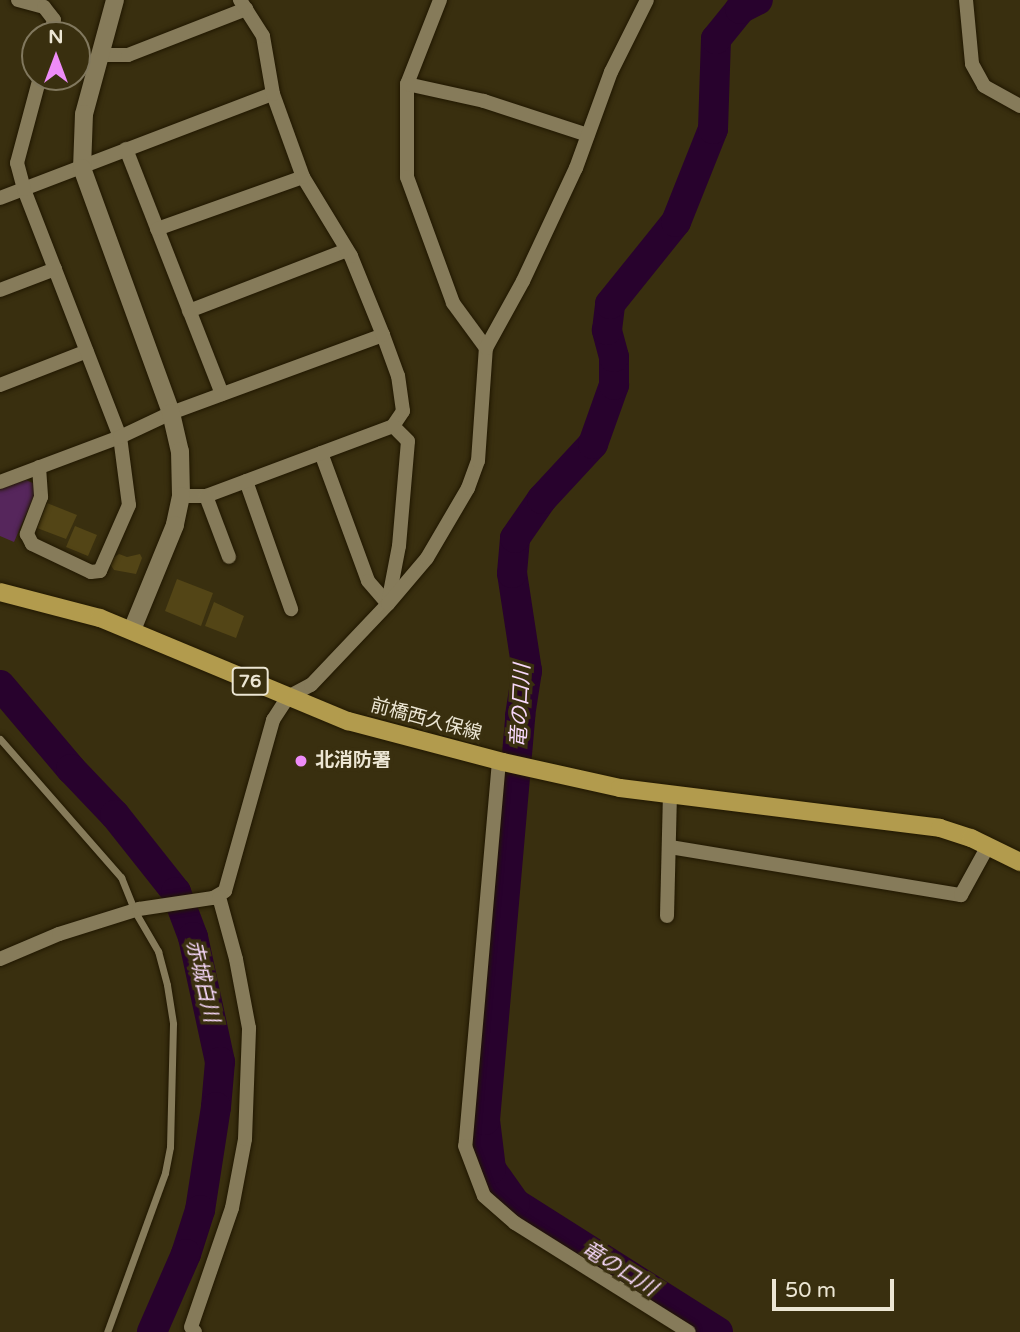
<!DOCTYPE html>
<html>
<head>
<meta charset="utf-8">
<style>
	body { margin:0 }
	#map { position:relative; width:1020px; height:1332px; overflow:hidden; background:#392f0f; font-family:"Varela Round","Noto Sans JP",sans-serif }
	div>[style] { position:absolute }
	.green>* { inset:0; background:#56265c }
	.river>* { height:30px; margin:-15px; padding:0 15px; transform-origin:15px; border-radius:15px; background:#28022d }
	.building>* { inset:0; background:#534516 }
	.roads { filter:drop-shadow(0 0 2px #201700) drop-shadow(0 0 2px #201700) }
	.service>* { height:7px; margin:-3.5px; padding:0 3.5px; transform-origin:3.5px; border-radius:3.5px; background:#867b5a }
	.minor>* { height:14px; margin:-7px; padding:0 7px; transform-origin:7px; border-radius:7px; background:#867b5a }
	.tertiary>* { height:18px; margin:-9px; padding:0 9px; transform-origin:9px; border-radius:9px; background:#867b5a }
	.primary>* { height:18px; margin:-9px; padding:0 9px; transform-origin:9px; border-radius:9px; background:#b29b4d }
	.dots>* { width:19px; height:19px; translate:-50% -50%; box-sizing:border-box; border:4px solid #392f0f; border-radius:50% }
	span { translate:-50% -50%; white-space:nowrap; text-align:center; line-height:1.15; -webkit-text-stroke:7px #392f0f; paint-order:stroke }
	.shield-label span { padding:2px 5px; background:#392f0f; border:2px solid; border-radius:5px; -webkit-text-stroke-width:0 }
	.shield-label { font-size:18px; color:#ece6d4; font-weight:700 }
	.street-label { font-size:19px; color:#ece6d4 }
	.poi-label { font-size:19px; color:#ece6d4; font-weight:700 }
	.left { translate:0 -50%; text-align:left }
	.water-label { font-size:21px; color:#f7d8fa; font-style:italic }
	.north { position:absolute; left:21px; top:21px; width:70px; height:70px; box-sizing:border-box; background:#392f0f; border:2px solid #81785e; border-radius:50%; rotate:0deg; font-size:19px; font-weight:700; line-height:28px; text-align:center; color:#ece6d4 }
	.north::after { content:''; display:block; margin:auto; width:24px; height:32px; background:#ee8cf8; clip-path:polygon(50% 0,100% 100%,50% 72%,0 100%) }
	.scale { position:absolute; left:772px; top:1279px; width:122px; height:32px; box-sizing:border-box; border:4px solid #ece6d4; border-top:0; padding-left:9px; font-size:21px; line-height:24px; white-space:nowrap; color:#ece6d4; -webkit-text-stroke:5px #392f0f; paint-order:stroke }
</style>
</head>
<body>
<div id="map">
	<div class="green">
		<i style="clip-path:polygon(26px 480px,35px 484px,34px 496px,14px 542px,0 536px,0 488px)"></i>
	</div>
	<div class="river">
		<i style="left:0;top:685px;width:110px;rotate:49.8deg"></i>
		<i style="left:71px;top:769px;width:64px;rotate:46.3deg"></i>
		<i style="left:115px;top:815px;width:98px;rotate:51.6deg"></i>
		<i style="left:176px;top:892px;width:48px;rotate:69.3deg"></i>
		<i style="left:193px;top:937px;width:128px;rotate:77.8deg"></i>
		<i style="left:220px;top:1062px;width:45px;rotate:95.1deg"></i>
		<i style="left:216px;top:1107px;width:104px;rotate:98.8deg"></i>
		<i style="left:200px;top:1210px;width:46px;rotate:107.7deg"></i>
		<i style="left:186px;top:1254px;width:85px;rotate:113.6deg"></i>
		<i style="left:718px;top:1332px;width:241px;rotate:-147.6deg"></i>
		<i style="left:515px;top:1203px;width:42px;rotate:-125.2deg"></i>
		<i style="left:491px;top:1169px;width:49px;rotate:-97deg"></i>
		<i style="left:485px;top:1120px;width:406px;rotate:-85deg"></i>
		<i style="left:520px;top:716px;width:46px;rotate:-81.2deg"></i>
		<i style="left:527px;top:671px;width:99px;rotate:-98.7deg"></i>
		<i style="left:512px;top:573px;width:35px;rotate:-85deg"></i>
		<i style="left:515px;top:538px;width:47px;rotate:-55.3deg"></i>
		<i style="left:542px;top:499px;width:75px;rotate:-47.2deg"></i>
		<i style="left:593px;top:444px;width:63px;rotate:-70.4deg"></i>
		<i style="left:614px;top:385px;width:28px;rotate:-90deg"></i>
		<i style="left:614px;top:357px;width:28px;rotate:-105deg"></i>
		<i style="left:607px;top:330px;width:26px;rotate:-83deg"></i>
		<i style="left:610px;top:304px;width:105px;rotate:-51.2deg"></i>
		<i style="left:676px;top:222px;width:100px;rotate:-68.3deg"></i>
		<i style="left:713px;top:129px;width:90px;rotate:-88.1deg"></i>
		<i style="left:716px;top:39px;width:38px;rotate:-51deg"></i>
		<i style="left:740px;top:9px;width:20px;rotate:-27deg"></i>
	</div>
	<div class="building">
		<i style="clip-path:polygon(47px 503px,77px 515px,66px 539px,37px 528px)"></i>
		<i style="clip-path:polygon(75px 526px,97px 535px,88px 556px,66px 547px)"></i>
		<i style="clip-path:polygon(119px 554px,127px 557px,140px 554px,142px 558px,136px 574px,114px 570px,108px 561px)"></i>
		<i style="clip-path:polygon(177px 579px,213px 593px,201px 626px,165px 611px)"></i>
		<i style="clip-path:polygon(214px 602px,244px 616px,236px 638px,205px 626px)"></i>
	</div>
	<div class="roads">
		<div class="service">
			<i style="left:0;top:739px;width:184px;rotate:48.8deg"></i>
			<i style="left:121px;top:877px;width:35px;rotate:68deg"></i>
			<i style="left:134px;top:910px;width:48px;rotate:59.7deg"></i>
			<i style="left:158px;top:951px;width:35px;rotate:75deg"></i>
			<i style="left:167px;top:985px;width:39px;rotate:81deg"></i>
			<i style="left:173px;top:1024px;width:123px;rotate:91.4deg"></i>
			<i style="left:170px;top:1147px;width:26px;rotate:101deg"></i>
			<i style="left:165px;top:1173px;width:169px;rotate:110deg"></i>
		</div>
		<div class="minor">
			<i style="left:18px;top:0;width:27px;rotate:15deg"></i>
			<i style="left:44px;top:7px;width:16px;rotate:52deg"></i>
			<i style="left:54px;top:20px;width:16px;rotate:105deg"></i>
			<i style="left:440px;top:0;width:90px;rotate:111.4deg"></i>
			<i style="left:407px;top:84px;width:93px;rotate:90deg"></i>
			<i style="left:407px;top:177px;width:134px;rotate:69.9deg"></i>
			<i style="left:453px;top:303px;width:56px;rotate:53.7deg"></i>
			<i style="left:966px;top:0;width:64px;rotate:84.6deg"></i>
			<i style="left:972px;top:64px;width:25px;rotate:61deg"></i>
			<i style="left:984px;top:86px;width:41px;rotate:29.1deg"></i>
			<i style="left:101px;top:55px;width:27px"></i>
			<i style="left:128px;top:55px;width:127px;rotate:-21.3deg"></i>
			<i style="left:407px;top:84px;width:79px;rotate:12.4deg"></i>
			<i style="left:484px;top:101px;width:109px;rotate:18.1deg"></i>
			<i style="left:126px;top:149px;width:263px;rotate:68.6deg"></i>
			<i style="left:0;top:198px;width:292px;rotate:-20.9deg"></i>
			<i style="left:157px;top:229px;width:155px;rotate:-19.6deg"></i>
			<i style="left:0;top:290px;width:59px;rotate:-20.9deg"></i>
			<i style="left:189px;top:311px;width:169px;rotate:-21.1deg"></i>
			<i style="left:0;top:385px;width:93px;rotate:-21.3deg"></i>
			<i style="left:321px;top:453px;width:136px;rotate:69.8deg"></i>
			<i style="left:368px;top:581px;width:30px;rotate:49deg"></i>
			<i style="left:39px;top:467px;width:30px;rotate:86deg"></i>
			<i style="left:41px;top:497px;width:40px;rotate:111deg"></i>
			<i style="left:27px;top:534px;width:11px;rotate:63deg"></i>
			<i style="left:32px;top:544px;width:65px;rotate:25.4deg"></i>
			<i style="left:91px;top:572px;width:9px;rotate:-6deg"></i>
			<i style="left:100px;top:571px;width:72px;rotate:-66.3deg"></i>
			<i style="left:129px;top:505px;width:69px;rotate:-97.5deg"></i>
			<i style="left:120px;top:437px;width:266px;rotate:-111.2deg"></i>
			<i style="left:24px;top:189px;width:27px;rotate:-105deg"></i>
			<i style="left:17px;top:163px;width:89px;rotate:-75deg"></i>
			<i style="left:246px;top:481px;width:136px;rotate:70.6deg"></i>
			<i style="left:0;top:482px;width:128px;rotate:-20.6deg"></i>
			<i style="left:120px;top:437px;width:56px;rotate:-25.2deg"></i>
			<i style="left:171px;top:413px;width:226px;rotate:-20.2deg"></i>
			<i style="left:181px;top:496px;width:25px"></i>
			<i style="left:206px;top:496px;width:200px;rotate:-20.5deg"></i>
			<i style="left:393px;top:426px;width:18px;rotate:-56deg"></i>
			<i style="left:403px;top:411px;width:35px;rotate:-98deg"></i>
			<i style="left:398px;top:376px;width:44px;rotate:-110.1deg"></i>
			<i style="left:383px;top:335px;width:85px;rotate:-112.1deg"></i>
			<i style="left:351px;top:256px;width:92px;rotate:-121.3deg"></i>
			<i style="left:303px;top:177px;width:88px;rotate:-109.9deg"></i>
			<i style="left:273px;top:94px;width:59px;rotate:-99.8deg"></i>
			<i style="left:263px;top:36px;width:43px;rotate:-122.6deg"></i>
			<i style="left:206px;top:496px;width:65px;rotate:69.3deg"></i>
			<i style="left:388px;top:603px;width:58px;rotate:-79.1deg"></i>
			<i style="left:399px;top:546px;width:105px;rotate:-85.1deg"></i>
			<i style="left:408px;top:441px;width:21px;rotate:-135deg"></i>
			<i style="left:499px;top:761px;width:386px;rotate:95deg"></i>
			<i style="left:465px;top:1146px;width:53px;rotate:69.2deg"></i>
			<i style="left:484px;top:1196px;width:41px;rotate:41.1deg"></i>
			<i style="left:515px;top:1223px;width:205px;rotate:32.1deg"></i>
			<i style="left:670px;top:847px;width:295px;rotate:9.4deg"></i>
			<i style="left:961px;top:895px;width:56px;rotate:-61.1deg"></i>
			<i style="left:667px;top:916px;width:120px;rotate:-88.6deg"></i>
			<i style="left:0;top:959px;width:64px;rotate:-23deg"></i>
			<i style="left:59px;top:934px;width:84px;rotate:-17.4deg"></i>
			<i style="left:139px;top:909px;width:75px;rotate:-8.5deg"></i>
			<i style="left:213px;top:898px;width:14px;rotate:-30deg"></i>
			<i style="left:225px;top:891px;width:178px;rotate:-74.3deg"></i>
			<i style="left:273px;top:720px;width:27px;rotate:-57deg"></i>
			<i style="left:288px;top:697px;width:26px;rotate:-28deg"></i>
			<i style="left:311px;top:685px;width:112px;rotate:-46.5deg"></i>
			<i style="left:388px;top:604px;width:60px;rotate:-49.7deg"></i>
			<i style="left:427px;top:558px;width:81px;rotate:-59.6deg"></i>
			<i style="left:468px;top:488px;width:29px;rotate:-70deg"></i>
			<i style="left:478px;top:461px;width:113px;rotate:-86deg"></i>
			<i style="left:486px;top:348px;width:77px;rotate:-61.1deg"></i>
			<i style="left:523px;top:281px;width:125px;rotate:-64.9deg"></i>
			<i style="left:576px;top:168px;width:102px;rotate:-70deg"></i>
			<i style="left:611px;top:72px;width:80px;rotate:-63.4deg"></i>
			<i style="left:195px;top:1332px;width:6px;rotate:-129deg"></i>
			<i style="left:191px;top:1327px;width:126px;rotate:-71deg"></i>
			<i style="left:232px;top:1208px;width:70px;rotate:-79.3deg"></i>
			<i style="left:245px;top:1139px;width:111px;rotate:-87.9deg"></i>
			<i style="left:249px;top:1028px;width:70px;rotate:-100.7deg"></i>
			<i style="left:236px;top:959px;width:64px;rotate:-105.3deg"></i>
		</div>
		<div class="tertiary">
			<i style="left:115px;top:0;width:118px;rotate:105.2deg"></i>
			<i style="left:84px;top:114px;width:54px;rotate:92.1deg"></i>
			<i style="left:82px;top:168px;width:261px;rotate:70deg"></i>
			<i style="left:171px;top:413px;width:39px;rotate:77deg"></i>
			<i style="left:180px;top:451px;width:45px;rotate:88.7deg"></i>
			<i style="left:181px;top:496px;width:30px;rotate:102deg"></i>
			<i style="left:175px;top:525px;width:113px;rotate:112.3deg"></i>
		</div>
		<div class="primary">
			<i style="left:0;top:592px;width:103px;rotate:14.6deg"></i>
			<i style="left:100px;top:618px;width:269px;rotate:22.6deg"></i>
			<i style="left:348px;top:721px;width:160px;rotate:14.8deg"></i>
			<i style="left:503px;top:762px;width:120px;rotate:12.5deg"></i>
			<i style="left:620px;top:788px;width:322px;rotate:7.1deg"></i>
			<i style="left:940px;top:828px;width:33px;rotate:18deg"></i>
			<i style="left:971px;top:838px;width:55px;rotate:26.1deg"></i>
		</div>
	</div>
	<div class="dots">
		<i style="left:301px;top:761px;background:#ee8cf8"></i>
	</div>
	<div class="shield-label">
		<span style="left:250px;top:681px">76</span>
	</div>
	<div class="street-label">
		<span style="left:426px;top:720px;rotate:15deg">前橋西久保線</span>
	</div>
	<div class="poi-label">
		<span class="left" style="left:315px;top:761px">北消防署</span>
	</div>
	<div class="water-label">
		<span style="left:521px;top:706px;rotate:-87deg">竜の口川</span>
		<span style="left:202px;top:981px;rotate:77deg">赤城白川</span>
		<span style="left:619px;top:1269px;rotate:32deg">竜の口川</span>
	</div>
	<div class="north">N</div>
	<div class="scale">50 m</div>
</div>
</body>
</html>
